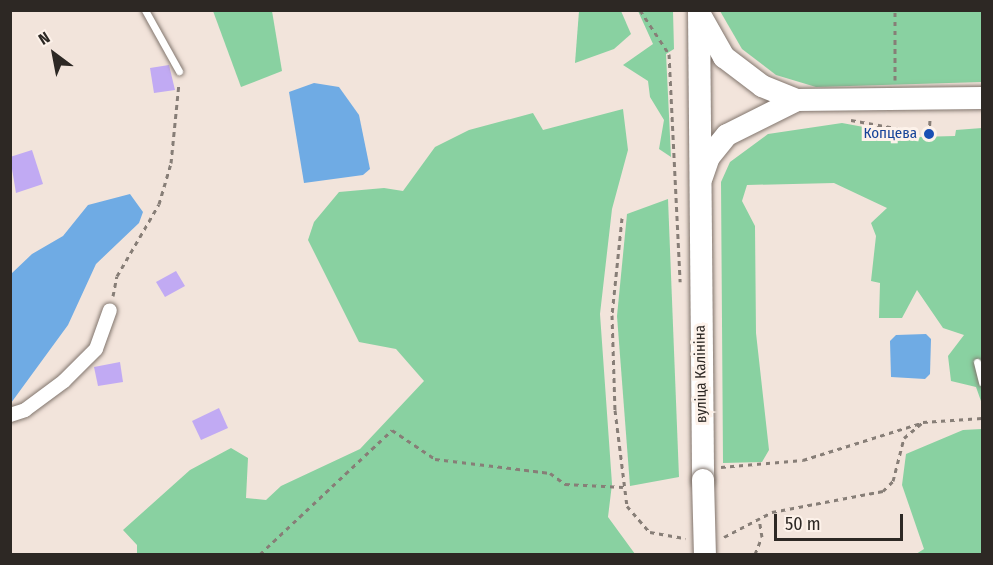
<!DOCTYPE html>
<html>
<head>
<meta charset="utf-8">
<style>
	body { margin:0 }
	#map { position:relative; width:993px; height:565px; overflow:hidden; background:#f2e4db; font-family:"Fira Sans Condensed",sans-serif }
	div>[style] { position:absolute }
	.green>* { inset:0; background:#89d1a1 }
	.water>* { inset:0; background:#6fabe4 }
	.building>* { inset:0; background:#c1aaf3 }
	.path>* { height:3px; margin-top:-1.5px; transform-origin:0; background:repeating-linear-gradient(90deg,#877e77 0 4.5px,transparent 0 9px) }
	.roads { filter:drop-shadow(0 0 2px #81756d) drop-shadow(0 0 2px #81756d) }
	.service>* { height:7px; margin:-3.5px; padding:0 3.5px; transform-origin:3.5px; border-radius:3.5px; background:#fff }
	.minor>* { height:14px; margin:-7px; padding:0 7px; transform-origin:7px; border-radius:7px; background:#fff }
	.primary>* { height:22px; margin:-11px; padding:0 11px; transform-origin:11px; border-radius:11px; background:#fff }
	.bridges { filter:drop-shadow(0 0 2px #81756d) drop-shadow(0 0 2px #81756d) }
	.primary-bridge>* { height:22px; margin:-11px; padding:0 11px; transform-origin:11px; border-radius:11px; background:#fff }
	.dots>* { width:16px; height:16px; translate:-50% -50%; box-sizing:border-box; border:3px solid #fdf2ea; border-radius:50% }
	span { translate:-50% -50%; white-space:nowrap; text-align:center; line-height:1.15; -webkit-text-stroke:6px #fdf2ea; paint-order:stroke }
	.transit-label { font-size:15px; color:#164399 }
	.right { translate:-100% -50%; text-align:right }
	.street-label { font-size:15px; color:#2d2824 }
	.frame { position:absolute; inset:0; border:12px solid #2d2824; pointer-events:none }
	.north { position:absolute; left:24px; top:24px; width:60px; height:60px; -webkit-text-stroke:4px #fdf2ea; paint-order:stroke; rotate:328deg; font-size:16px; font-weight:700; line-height:24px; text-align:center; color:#2d2824 }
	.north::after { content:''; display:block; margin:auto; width:21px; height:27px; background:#2d2824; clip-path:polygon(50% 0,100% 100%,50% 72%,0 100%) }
	.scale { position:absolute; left:774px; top:514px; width:129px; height:27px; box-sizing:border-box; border:3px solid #2d2824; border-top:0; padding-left:8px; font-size:18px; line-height:21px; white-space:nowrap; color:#2d2824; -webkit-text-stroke:4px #fdf2ea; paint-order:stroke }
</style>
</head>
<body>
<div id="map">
	<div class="green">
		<i style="clip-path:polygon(213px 11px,272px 11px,282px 71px,241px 87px)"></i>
		<i style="clip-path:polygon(579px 11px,621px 11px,631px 34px,614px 49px,575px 63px)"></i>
		<i style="clip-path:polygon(638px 11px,673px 11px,674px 49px,666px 54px,671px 157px,659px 149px,664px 120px,650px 97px,648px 81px,623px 65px,653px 44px)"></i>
		<i style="clip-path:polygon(720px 11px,982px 11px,982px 82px,816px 87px,776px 75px,742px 49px)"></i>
		<i style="clip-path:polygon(623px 109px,628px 150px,612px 209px,600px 314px,612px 484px,608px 517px,635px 554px,137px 554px,137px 545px,123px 530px,190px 470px,231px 448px,248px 458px,246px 498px,266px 500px,281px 486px,360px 449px,424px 381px,396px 349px,359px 342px,308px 240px,314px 222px,339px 192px,384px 188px,403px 191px,435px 147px,469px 130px,533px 113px,543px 130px)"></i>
		<i style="clip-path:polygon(842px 123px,918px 137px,955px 136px,956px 130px,982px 128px,982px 404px,976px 387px,951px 381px,948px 356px,964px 335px,943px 328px,917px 290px,902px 318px,879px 318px,880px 283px,871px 281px,876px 236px,871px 223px,887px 208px,834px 183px,747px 185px,742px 201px,755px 226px,756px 333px,769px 450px,762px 462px,723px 463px,721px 182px,730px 162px,768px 134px)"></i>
		<i style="clip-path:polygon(668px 199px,679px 477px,630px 486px,617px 316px,627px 214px)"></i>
		<i style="clip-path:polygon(982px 429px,982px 554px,916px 554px,924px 549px,902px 485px,906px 454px,963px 430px)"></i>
	</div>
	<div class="water">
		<i style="clip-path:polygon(314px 83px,339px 87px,359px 115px,370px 169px,363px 175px,304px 183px,289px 92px)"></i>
		<i style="clip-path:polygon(130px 194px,143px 212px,139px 223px,96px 264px,68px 325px,11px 403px,11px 274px,32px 254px,63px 236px,88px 205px)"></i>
		<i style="clip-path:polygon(926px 334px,931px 339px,930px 374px,925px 379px,891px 377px,890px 341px,896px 335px)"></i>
	</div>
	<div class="building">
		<i style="clip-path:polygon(169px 65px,175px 90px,154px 93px,150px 68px)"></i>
		<i style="clip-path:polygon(32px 150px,43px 184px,16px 193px,10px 157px)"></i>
		<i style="clip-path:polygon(176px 271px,185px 286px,165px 297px,156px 282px)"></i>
		<i style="clip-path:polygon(120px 362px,123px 382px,98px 386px,94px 367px)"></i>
		<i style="clip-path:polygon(219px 408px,228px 428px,201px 440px,192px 421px)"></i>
	</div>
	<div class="path">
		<i style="left:640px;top:10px;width:53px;rotate:56.6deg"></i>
		<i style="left:669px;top:54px;width:228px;rotate:87.2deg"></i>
		<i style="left:895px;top:80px;width:70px;rotate:-90deg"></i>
		<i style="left:851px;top:120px;width:79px;rotate:10.2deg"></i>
		<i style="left:929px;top:134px;width:16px;rotate:-86deg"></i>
		<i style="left:622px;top:218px;width:98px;rotate:95.9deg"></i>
		<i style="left:612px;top:315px;width:95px;rotate:88.2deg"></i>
		<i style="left:615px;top:410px;width:97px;rotate:82.9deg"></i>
		<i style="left:627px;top:506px;width:35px;rotate:49deg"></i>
		<i style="left:650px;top:532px;width:36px;rotate:10deg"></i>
		<i style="left:113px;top:296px;width:20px;rotate:-79deg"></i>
		<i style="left:117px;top:276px;width:83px;rotate:-59.7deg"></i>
		<i style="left:159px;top:204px;width:43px;rotate:-73.7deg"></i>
		<i style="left:171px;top:163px;width:80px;rotate:-84.3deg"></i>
		<i style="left:721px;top:467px;width:82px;rotate:-4.9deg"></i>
		<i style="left:803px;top:460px;width:124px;rotate:-17.4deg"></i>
		<i style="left:724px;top:537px;width:54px;rotate:-27.5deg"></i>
		<i style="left:772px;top:512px;width:113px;rotate:-10.7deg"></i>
		<i style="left:883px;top:491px;width:14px;rotate:-45deg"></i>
		<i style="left:893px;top:481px;width:44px;rotate:-75.7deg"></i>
		<i style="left:904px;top:438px;width:25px;rotate:-40deg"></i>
		<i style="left:923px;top:422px;width:59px;rotate:-3.9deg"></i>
		<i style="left:260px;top:554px;width:181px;rotate:-43.2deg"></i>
		<i style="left:392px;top:430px;width:52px;rotate:34deg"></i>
		<i style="left:435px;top:459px;width:116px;rotate:6.9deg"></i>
		<i style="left:550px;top:473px;width:19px;rotate:36deg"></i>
		<i style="left:565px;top:484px;width:58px;rotate:3deg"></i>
		<i style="left:755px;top:554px;width:18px;rotate:-68deg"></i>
		<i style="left:762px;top:537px;width:18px;rotate:-99deg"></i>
	</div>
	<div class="roads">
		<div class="service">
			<i style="left:145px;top:10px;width:70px;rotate:60.9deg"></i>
			<i style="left:977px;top:362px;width:21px;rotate:76deg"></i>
		</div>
		<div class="minor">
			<i style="left:10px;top:415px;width:16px;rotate:-18deg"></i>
			<i style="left:25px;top:410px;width:49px;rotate:-36.6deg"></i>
			<i style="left:64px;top:381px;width:45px;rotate:-45deg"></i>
			<i style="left:96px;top:349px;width:41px;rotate:-70.3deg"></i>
		</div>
		<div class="primary">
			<i style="left:699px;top:10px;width:470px;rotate:89.5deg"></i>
			<i style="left:699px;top:13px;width:51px;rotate:60.4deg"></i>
			<i style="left:724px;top:57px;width:48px;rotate:37.3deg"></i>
			<i style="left:762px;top:86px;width:38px;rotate:22deg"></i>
			<i style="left:797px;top:100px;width:185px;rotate:-0.6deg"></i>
			<i style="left:702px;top:177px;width:21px;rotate:-71deg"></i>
			<i style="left:709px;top:157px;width:28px;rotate:-51deg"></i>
			<i style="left:727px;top:135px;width:78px;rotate:-26.6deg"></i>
		</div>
	</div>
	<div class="bridges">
		<div class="primary-bridge">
			<i style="left:703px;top:480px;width:74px;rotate:88.5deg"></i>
		</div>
	</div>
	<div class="dots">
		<i style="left:929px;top:134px;background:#1a4fb4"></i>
	</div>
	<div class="transit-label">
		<span class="right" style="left:917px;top:134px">Копцева</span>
	</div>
	<div class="street-label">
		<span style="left:701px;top:374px;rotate:-91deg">вуліца Калініна</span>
	</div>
	<div class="frame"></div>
	<div class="north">N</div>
	<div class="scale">50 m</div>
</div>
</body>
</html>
